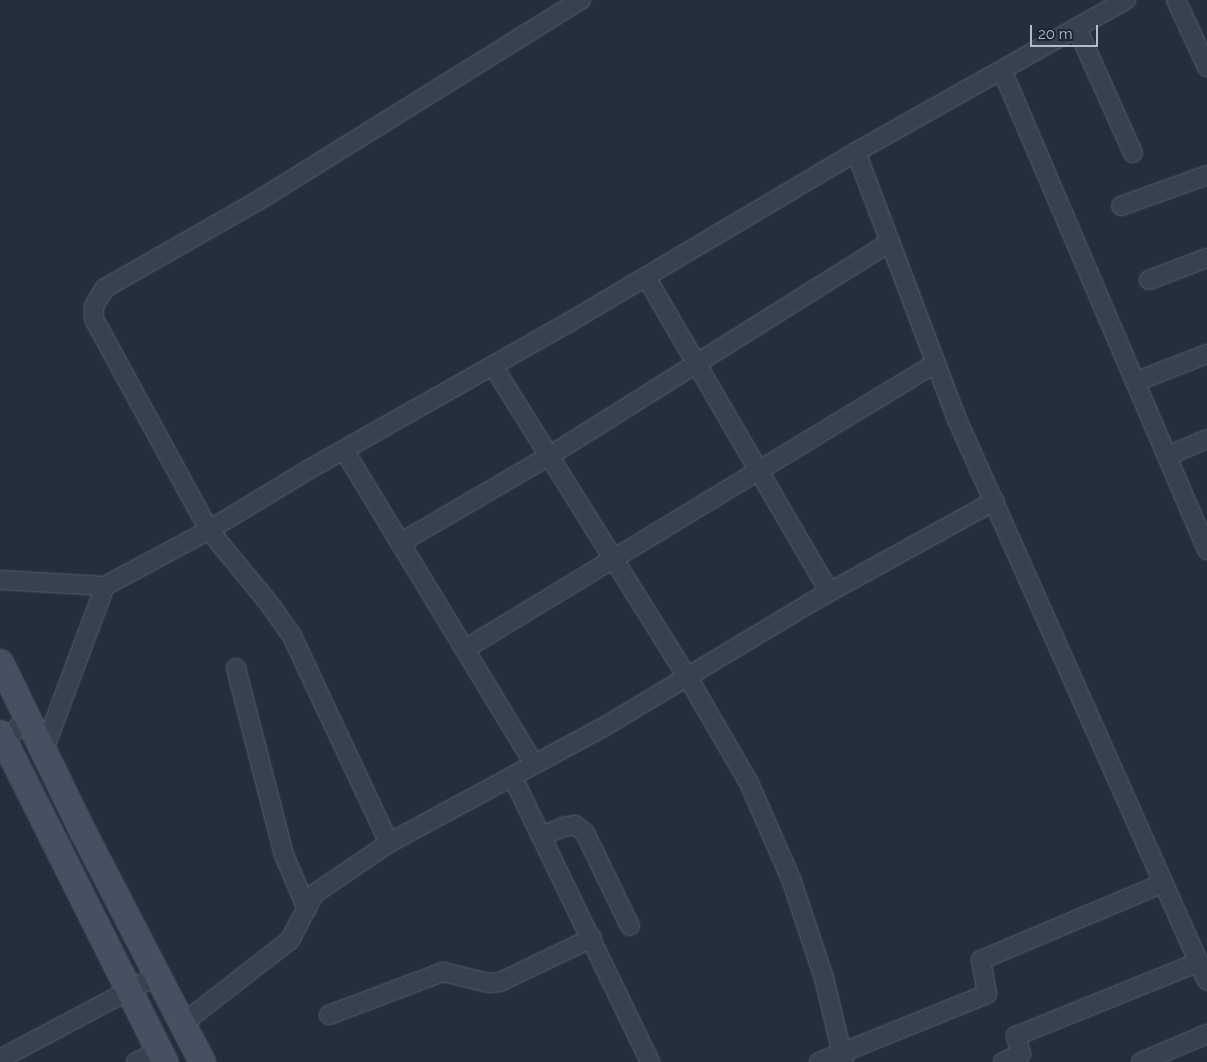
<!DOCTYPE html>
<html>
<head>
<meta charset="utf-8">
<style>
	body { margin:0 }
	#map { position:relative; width:1207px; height:1062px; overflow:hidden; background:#242f3e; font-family:Raleway,sans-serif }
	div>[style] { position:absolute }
	.roads { filter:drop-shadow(0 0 1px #565f6c) drop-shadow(0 0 1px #565f6c) }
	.street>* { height:18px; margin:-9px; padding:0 9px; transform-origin:9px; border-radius:9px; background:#38414e }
	.secondary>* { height:25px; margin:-12.5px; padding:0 12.5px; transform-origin:12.5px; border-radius:12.5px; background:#465061 }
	span { translate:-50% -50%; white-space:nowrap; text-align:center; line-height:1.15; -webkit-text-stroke:4px #1d2633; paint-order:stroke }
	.scale { position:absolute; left:1030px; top:25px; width:68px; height:22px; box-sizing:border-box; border:2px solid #b4bcc9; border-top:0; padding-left:6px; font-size:15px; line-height:18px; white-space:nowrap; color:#b4bcc9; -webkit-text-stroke:4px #1d2633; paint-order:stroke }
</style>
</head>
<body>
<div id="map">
	<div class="roads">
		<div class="street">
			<i style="left:1176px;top:0;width:74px;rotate:65.2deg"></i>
			<i style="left:1077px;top:28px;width:137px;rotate:65.9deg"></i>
			<i style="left:1002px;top:70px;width:522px;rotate:66.87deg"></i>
			<i style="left:856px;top:152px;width:283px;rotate:69.3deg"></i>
			<i style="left:956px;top:417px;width:617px;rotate:66.01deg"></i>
			<i style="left:1121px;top:206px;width:91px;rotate:-19.8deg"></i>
			<i style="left:646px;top:277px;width:364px;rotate:59.8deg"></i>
			<i style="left:1149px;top:280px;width:62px;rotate:-20.8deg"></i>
			<i style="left:493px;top:366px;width:366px;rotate:58deg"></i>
			<i style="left:687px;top:676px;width:124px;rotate:59.9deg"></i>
			<i style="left:749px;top:783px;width:105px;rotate:66.4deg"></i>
			<i style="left:791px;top:879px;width:104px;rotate:71.6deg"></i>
			<i style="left:824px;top:978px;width:86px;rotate:76.6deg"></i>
			<i style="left:1135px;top:382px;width:77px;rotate:-21.3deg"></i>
			<i style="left:344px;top:450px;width:367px;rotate:58.8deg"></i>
			<i style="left:1167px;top:456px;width:43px;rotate:-23deg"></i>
			<i style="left:400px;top:543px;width:173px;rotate:-30.3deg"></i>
			<i style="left:549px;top:456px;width:403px;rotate:-32.1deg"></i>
			<i style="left:0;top:580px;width:105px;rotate:3.3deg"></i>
			<i style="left:105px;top:586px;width:118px;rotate:-28.3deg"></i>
			<i style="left:209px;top:530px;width:116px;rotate:-31.2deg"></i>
			<i style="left:308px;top:470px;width:299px;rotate:-29.5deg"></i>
			<i style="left:568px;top:323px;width:335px;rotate:-30.7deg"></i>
			<i style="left:856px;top:152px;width:310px;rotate:-29.4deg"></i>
			<i style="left:465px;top:649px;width:551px;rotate:-31.27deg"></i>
			<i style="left:236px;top:668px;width:193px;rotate:75.6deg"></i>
			<i style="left:284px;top:855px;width:59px;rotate:66.9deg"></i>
			<i style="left:0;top:747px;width:39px;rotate:-48deg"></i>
			<i style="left:43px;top:752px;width:177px;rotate:-69.5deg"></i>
			<i style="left:512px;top:776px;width:318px;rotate:64.2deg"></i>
			<i style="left:542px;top:836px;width:23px;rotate:-23deg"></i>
			<i style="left:563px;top:827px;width:12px;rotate:-9deg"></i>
			<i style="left:575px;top:825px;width:13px;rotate:39deg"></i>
			<i style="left:585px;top:833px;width:103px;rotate:64.2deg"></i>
			<i style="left:389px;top:843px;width:229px;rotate:-115.1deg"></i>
			<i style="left:292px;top:636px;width:35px;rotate:-125deg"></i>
			<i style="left:272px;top:607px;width:99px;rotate:-129.3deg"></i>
			<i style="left:209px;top:530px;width:240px;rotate:-118.6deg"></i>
			<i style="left:94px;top:319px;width:13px;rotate:-90deg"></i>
			<i style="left:94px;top:306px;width:21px;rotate:-59deg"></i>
			<i style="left:105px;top:288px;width:174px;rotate:-29.7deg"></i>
			<i style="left:256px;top:202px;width:383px;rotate:-31.9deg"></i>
			<i style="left:329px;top:1015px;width:122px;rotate:-20.7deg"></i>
			<i style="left:443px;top:972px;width:47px;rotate:13.4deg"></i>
			<i style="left:489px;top:983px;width:11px;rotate:-5deg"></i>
			<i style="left:500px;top:982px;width:102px;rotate:-25.6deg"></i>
			<i style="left:182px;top:1024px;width:137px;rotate:-37.9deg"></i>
			<i style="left:290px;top:940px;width:52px;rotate:-62.4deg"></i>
			<i style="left:314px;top:894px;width:91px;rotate:-34.2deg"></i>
			<i style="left:389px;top:843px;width:248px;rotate:-28.4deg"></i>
			<i style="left:607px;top:725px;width:243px;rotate:-31deg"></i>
			<i style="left:815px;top:600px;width:205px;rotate:-28.9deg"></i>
			<i style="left:0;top:1059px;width:177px;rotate:-28deg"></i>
			<i style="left:136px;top:1062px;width:25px;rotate:-26deg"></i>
			<i style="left:819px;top:1062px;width:181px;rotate:-22deg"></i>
			<i style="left:987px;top:994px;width:35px;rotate:-100deg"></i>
			<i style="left:981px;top:960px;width:198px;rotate:-22.9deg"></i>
			<i style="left:1003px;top:1062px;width:20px;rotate:-24deg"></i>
			<i style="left:1021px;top:1054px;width:19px;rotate:-106deg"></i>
			<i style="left:1016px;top:1036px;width:197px;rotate:-22deg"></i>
			<i style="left:1141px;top:1062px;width:72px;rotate:-23deg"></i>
		</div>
		<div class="secondary">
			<i style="left:0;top:662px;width:191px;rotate:64deg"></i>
			<i style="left:84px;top:834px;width:257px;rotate:62.6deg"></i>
			<i style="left:0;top:733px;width:368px;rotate:63.4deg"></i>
		</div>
	</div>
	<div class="scale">20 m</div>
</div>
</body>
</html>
